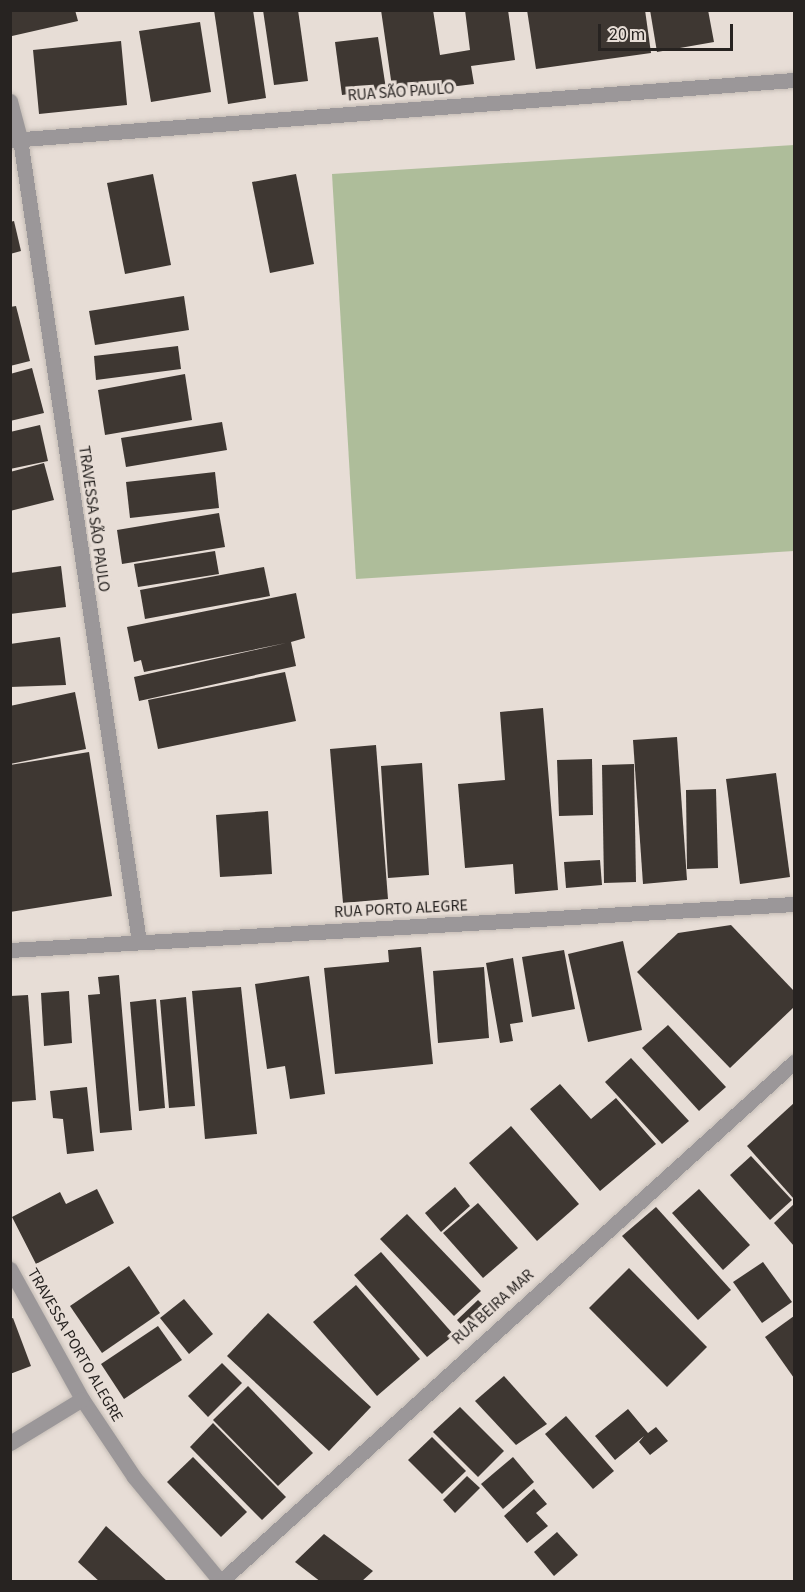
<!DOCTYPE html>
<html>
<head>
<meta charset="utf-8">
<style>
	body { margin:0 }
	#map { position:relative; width:805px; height:1592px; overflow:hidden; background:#e7ddd6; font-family:"Source Sans 3",sans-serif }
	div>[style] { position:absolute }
	.green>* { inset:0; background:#aebd9a }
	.building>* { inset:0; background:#3e3732 }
	.roads { filter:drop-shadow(0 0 2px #c4bcb5) drop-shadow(0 0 2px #c4bcb5) }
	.minor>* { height:15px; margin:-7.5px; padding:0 7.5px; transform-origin:7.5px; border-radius:7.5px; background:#9b9799 }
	span { translate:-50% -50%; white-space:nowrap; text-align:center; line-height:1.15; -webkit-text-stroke:6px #e7ddd6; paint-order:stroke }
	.street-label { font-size:16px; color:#272321 }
	.frame { position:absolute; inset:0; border:12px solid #272321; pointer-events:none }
	.scale { position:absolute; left:598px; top:24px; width:135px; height:27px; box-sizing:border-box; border:3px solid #272321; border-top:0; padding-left:8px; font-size:18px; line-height:21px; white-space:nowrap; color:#272321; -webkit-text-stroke:4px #e7ddd6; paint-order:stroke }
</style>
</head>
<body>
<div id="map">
	<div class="green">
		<i style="clip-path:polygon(794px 145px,794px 551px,356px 579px,332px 174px)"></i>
	</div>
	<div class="building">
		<i style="clip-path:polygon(10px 10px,75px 10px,78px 21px,12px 36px)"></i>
		<i style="clip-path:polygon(214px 10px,253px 10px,266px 98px,228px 104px)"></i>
		<i style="clip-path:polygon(263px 10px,298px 10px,308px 81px,274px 85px)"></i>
		<i style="clip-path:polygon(381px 10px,433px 10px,440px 55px,470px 50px,465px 10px,508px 10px,515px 60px,471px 66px,474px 84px,393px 94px)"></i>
		<i style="clip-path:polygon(527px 10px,645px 10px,651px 53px,536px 69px)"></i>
		<i style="clip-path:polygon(650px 10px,708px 10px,714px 42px,657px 52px)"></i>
		<i style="clip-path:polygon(200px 22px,211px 92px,151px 102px,139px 31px)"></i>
		<i style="clip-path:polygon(378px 37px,386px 89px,342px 95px,335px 42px)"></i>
		<i style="clip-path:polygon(121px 41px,127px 105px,39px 114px,33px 50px)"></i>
		<i style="clip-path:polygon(153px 174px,171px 265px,125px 274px,107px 183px)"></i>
		<i style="clip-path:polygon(296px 174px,314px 264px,270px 273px,252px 182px)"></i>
		<i style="clip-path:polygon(14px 221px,21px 251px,10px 254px,10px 222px)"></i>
		<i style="clip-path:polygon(184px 296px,189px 330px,95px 345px,89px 311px)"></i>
		<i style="clip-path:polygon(16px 306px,30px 361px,10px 366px,10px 307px)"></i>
		<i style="clip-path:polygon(178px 346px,181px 369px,96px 380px,94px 356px)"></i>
		<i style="clip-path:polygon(32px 368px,44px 413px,10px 421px,10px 374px)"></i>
		<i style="clip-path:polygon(185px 374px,192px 420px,105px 435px,98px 390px)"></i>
		<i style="clip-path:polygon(222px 422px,227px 450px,126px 467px,121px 438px)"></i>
		<i style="clip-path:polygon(40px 425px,48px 461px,10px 469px,10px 432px)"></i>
		<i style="clip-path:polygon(44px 463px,54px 500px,10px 511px,10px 472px)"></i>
		<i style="clip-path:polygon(215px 472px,219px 508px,130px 518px,126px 482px)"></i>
		<i style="clip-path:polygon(219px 513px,225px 547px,122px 564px,117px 530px)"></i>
		<i style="clip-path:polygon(215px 551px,219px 574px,138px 587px,134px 564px)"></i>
		<i style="clip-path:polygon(61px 566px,66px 607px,10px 614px,10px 573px)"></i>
		<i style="clip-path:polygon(264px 567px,270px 596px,145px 619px,140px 590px)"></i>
		<i style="clip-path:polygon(296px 593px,305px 638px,291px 642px,296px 666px,139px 701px,134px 677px,286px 643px,144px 672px,141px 660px,134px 662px,127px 627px)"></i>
		<i style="clip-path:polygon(60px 637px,66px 685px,10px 687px,10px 644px)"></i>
		<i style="clip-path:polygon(285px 672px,296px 721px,158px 749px,148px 700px)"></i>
		<i style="clip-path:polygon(75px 692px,86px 749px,10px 764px,10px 706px)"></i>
		<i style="clip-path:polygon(543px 708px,558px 890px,515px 894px,513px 864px,465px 868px,458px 784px,505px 780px,500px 712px)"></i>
		<i style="clip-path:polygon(677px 737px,687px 880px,643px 884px,633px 740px)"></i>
		<i style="clip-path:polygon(376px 745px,388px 899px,343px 903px,330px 749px)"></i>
		<i style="clip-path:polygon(89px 752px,112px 896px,10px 912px,10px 765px)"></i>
		<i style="clip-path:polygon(592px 759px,593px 815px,559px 816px,557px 760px)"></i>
		<i style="clip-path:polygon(422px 763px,429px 875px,388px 878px,381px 766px)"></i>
		<i style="clip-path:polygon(634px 764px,636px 882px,604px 883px,602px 765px)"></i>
		<i style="clip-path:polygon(776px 773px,790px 877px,740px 884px,726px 779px)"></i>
		<i style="clip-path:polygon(716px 789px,718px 868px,687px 869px,686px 790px)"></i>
		<i style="clip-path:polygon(268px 811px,272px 874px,220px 877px,216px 815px)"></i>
		<i style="clip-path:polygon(600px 860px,602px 885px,566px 888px,564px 862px)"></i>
		<i style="clip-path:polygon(731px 925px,794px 991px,794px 1007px,730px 1068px,637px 972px,678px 933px)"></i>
		<i style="clip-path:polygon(623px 941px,642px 1030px,588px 1042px,568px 954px)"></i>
		<i style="clip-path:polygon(421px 947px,433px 1064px,335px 1074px,324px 968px,389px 962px,388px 950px)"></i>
		<i style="clip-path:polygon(564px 950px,575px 1009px,532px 1017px,522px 957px)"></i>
		<i style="clip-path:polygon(513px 958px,523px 1022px,510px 1024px,513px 1041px,500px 1043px,486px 963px)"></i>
		<i style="clip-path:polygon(484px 967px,489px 1038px,438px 1043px,433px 971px)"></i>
		<i style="clip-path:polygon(119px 975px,132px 1130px,100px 1133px,88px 995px,100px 994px,98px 977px)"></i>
		<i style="clip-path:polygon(309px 976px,325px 1094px,290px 1099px,285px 1066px,267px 1069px,255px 984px)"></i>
		<i style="clip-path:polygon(241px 987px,257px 1134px,205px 1139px,192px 991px)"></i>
		<i style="clip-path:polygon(69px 991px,72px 1043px,44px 1046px,41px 993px)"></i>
		<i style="clip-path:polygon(28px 995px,36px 1100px,10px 1102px,10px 996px)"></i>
		<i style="clip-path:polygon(186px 997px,195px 1106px,169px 1108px,160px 1000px)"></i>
		<i style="clip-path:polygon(156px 999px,165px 1108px,139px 1111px,130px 1002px)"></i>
		<i style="clip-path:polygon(668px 1025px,726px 1087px,699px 1111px,642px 1048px)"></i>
		<i style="clip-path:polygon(631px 1058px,689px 1121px,662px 1144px,605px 1082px)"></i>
		<i style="clip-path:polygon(560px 1084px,591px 1119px,616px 1098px,656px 1144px,600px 1191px,530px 1109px)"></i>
		<i style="clip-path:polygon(87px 1087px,94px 1151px,67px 1154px,63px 1119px,53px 1118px,50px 1091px)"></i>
		<i style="clip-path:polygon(794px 1103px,794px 1199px,747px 1146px)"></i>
		<i style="clip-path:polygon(511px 1126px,579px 1204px,537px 1241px,469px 1163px)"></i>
		<i style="clip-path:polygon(751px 1156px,792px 1200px,770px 1220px,730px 1175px)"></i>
		<i style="clip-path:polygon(455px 1187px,470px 1206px,441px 1232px,425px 1213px)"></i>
		<i style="clip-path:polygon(97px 1189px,114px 1223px,36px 1264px,12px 1217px,60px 1192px,66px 1204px)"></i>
		<i style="clip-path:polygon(699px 1189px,750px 1245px,723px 1270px,672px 1213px)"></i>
		<i style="clip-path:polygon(478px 1203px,518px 1248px,483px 1278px,443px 1233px)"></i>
		<i style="clip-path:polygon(794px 1204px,794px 1246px,774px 1223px)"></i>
		<i style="clip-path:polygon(656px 1207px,731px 1290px,698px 1320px,622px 1236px)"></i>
		<i style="clip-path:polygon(407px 1214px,481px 1291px,454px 1316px,380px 1239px)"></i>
		<i style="clip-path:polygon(381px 1252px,454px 1335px,427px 1357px,354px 1275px)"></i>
		<i style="clip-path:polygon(763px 1262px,792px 1302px,762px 1323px,733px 1282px)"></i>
		<i style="clip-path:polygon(129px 1266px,160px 1313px,102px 1353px,70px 1306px)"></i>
		<i style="clip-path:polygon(629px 1268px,707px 1347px,667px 1387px,589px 1308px)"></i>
		<i style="clip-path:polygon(356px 1285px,420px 1359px,377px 1396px,313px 1322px)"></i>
		<i style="clip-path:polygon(184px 1299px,213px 1334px,189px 1354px,160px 1318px)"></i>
		<i style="clip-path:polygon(478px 1300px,487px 1309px,465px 1329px,457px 1320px)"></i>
		<i style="clip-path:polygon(268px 1313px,371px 1407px,329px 1451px,227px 1356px)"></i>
		<i style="clip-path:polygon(794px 1316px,794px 1378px,765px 1337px)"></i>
		<i style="clip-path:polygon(13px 1318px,31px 1366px,10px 1374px,10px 1319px)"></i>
		<i style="clip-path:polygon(158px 1326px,182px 1360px,124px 1399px,101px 1364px)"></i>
		<i style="clip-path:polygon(222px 1363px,242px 1383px,208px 1417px,188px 1396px)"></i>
		<i style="clip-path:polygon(504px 1376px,547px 1424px,516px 1445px,475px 1401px)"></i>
		<i style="clip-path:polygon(248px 1386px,313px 1453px,278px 1486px,213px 1420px)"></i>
		<i style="clip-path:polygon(460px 1407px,504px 1451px,478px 1477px,433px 1432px)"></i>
		<i style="clip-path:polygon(628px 1409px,648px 1433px,656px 1427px,668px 1441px,650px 1455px,639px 1442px,644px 1436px,615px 1460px,595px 1436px)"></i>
		<i style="clip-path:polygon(566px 1416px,614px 1471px,593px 1489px,545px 1434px)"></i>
		<i style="clip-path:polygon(213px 1423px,286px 1497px,262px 1520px,190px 1447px)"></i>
		<i style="clip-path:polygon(432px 1437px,466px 1471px,442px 1494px,408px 1460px)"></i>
		<i style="clip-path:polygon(193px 1457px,247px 1512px,221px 1537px,167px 1482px)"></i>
		<i style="clip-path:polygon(513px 1457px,534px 1482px,503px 1509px,481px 1484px)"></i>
		<i style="clip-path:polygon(467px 1476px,480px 1488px,455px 1513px,443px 1500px)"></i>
		<i style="clip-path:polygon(534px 1489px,547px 1504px,536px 1513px,548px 1526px,527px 1543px,504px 1516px)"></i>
		<i style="clip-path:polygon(106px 1526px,168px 1582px,100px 1582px,78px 1562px)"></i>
		<i style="clip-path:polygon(557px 1532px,578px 1555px,554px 1576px,534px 1552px)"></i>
		<i style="clip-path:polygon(324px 1534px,373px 1571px,361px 1582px,321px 1582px,295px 1562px)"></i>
	</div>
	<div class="roads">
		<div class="minor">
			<i style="left:10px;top:101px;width:39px;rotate:75deg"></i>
			<i style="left:20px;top:139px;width:812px;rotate:81.57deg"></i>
			<i style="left:10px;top:140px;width:786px;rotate:-4.38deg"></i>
			<i style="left:10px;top:950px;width:785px;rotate:-3.36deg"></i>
			<i style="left:10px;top:1269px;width:149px;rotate:61deg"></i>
			<i style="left:82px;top:1399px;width:94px;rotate:56.3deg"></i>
			<i style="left:134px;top:1477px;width:135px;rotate:50.4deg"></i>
			<i style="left:10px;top:1443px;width:84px;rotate:-31.4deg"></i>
			<i style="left:220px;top:1582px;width:775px;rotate:-42.17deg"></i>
		</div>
	</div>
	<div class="street-label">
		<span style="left:401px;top:92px;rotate:-4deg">RUA SÃO PAULO</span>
		<span style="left:94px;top:519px;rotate:82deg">TRAVESSA SÃO PAULO</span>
		<span style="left:401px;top:909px;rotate:-3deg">RUA PORTO ALEGRE</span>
		<span style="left:493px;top:1307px;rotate:-42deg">RUA BEIRA MAR</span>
		<span style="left:75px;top:1345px;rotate:60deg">TRAVESSA PORTO ALEGRE</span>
	</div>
	<div class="frame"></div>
	<div class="scale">20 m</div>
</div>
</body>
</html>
